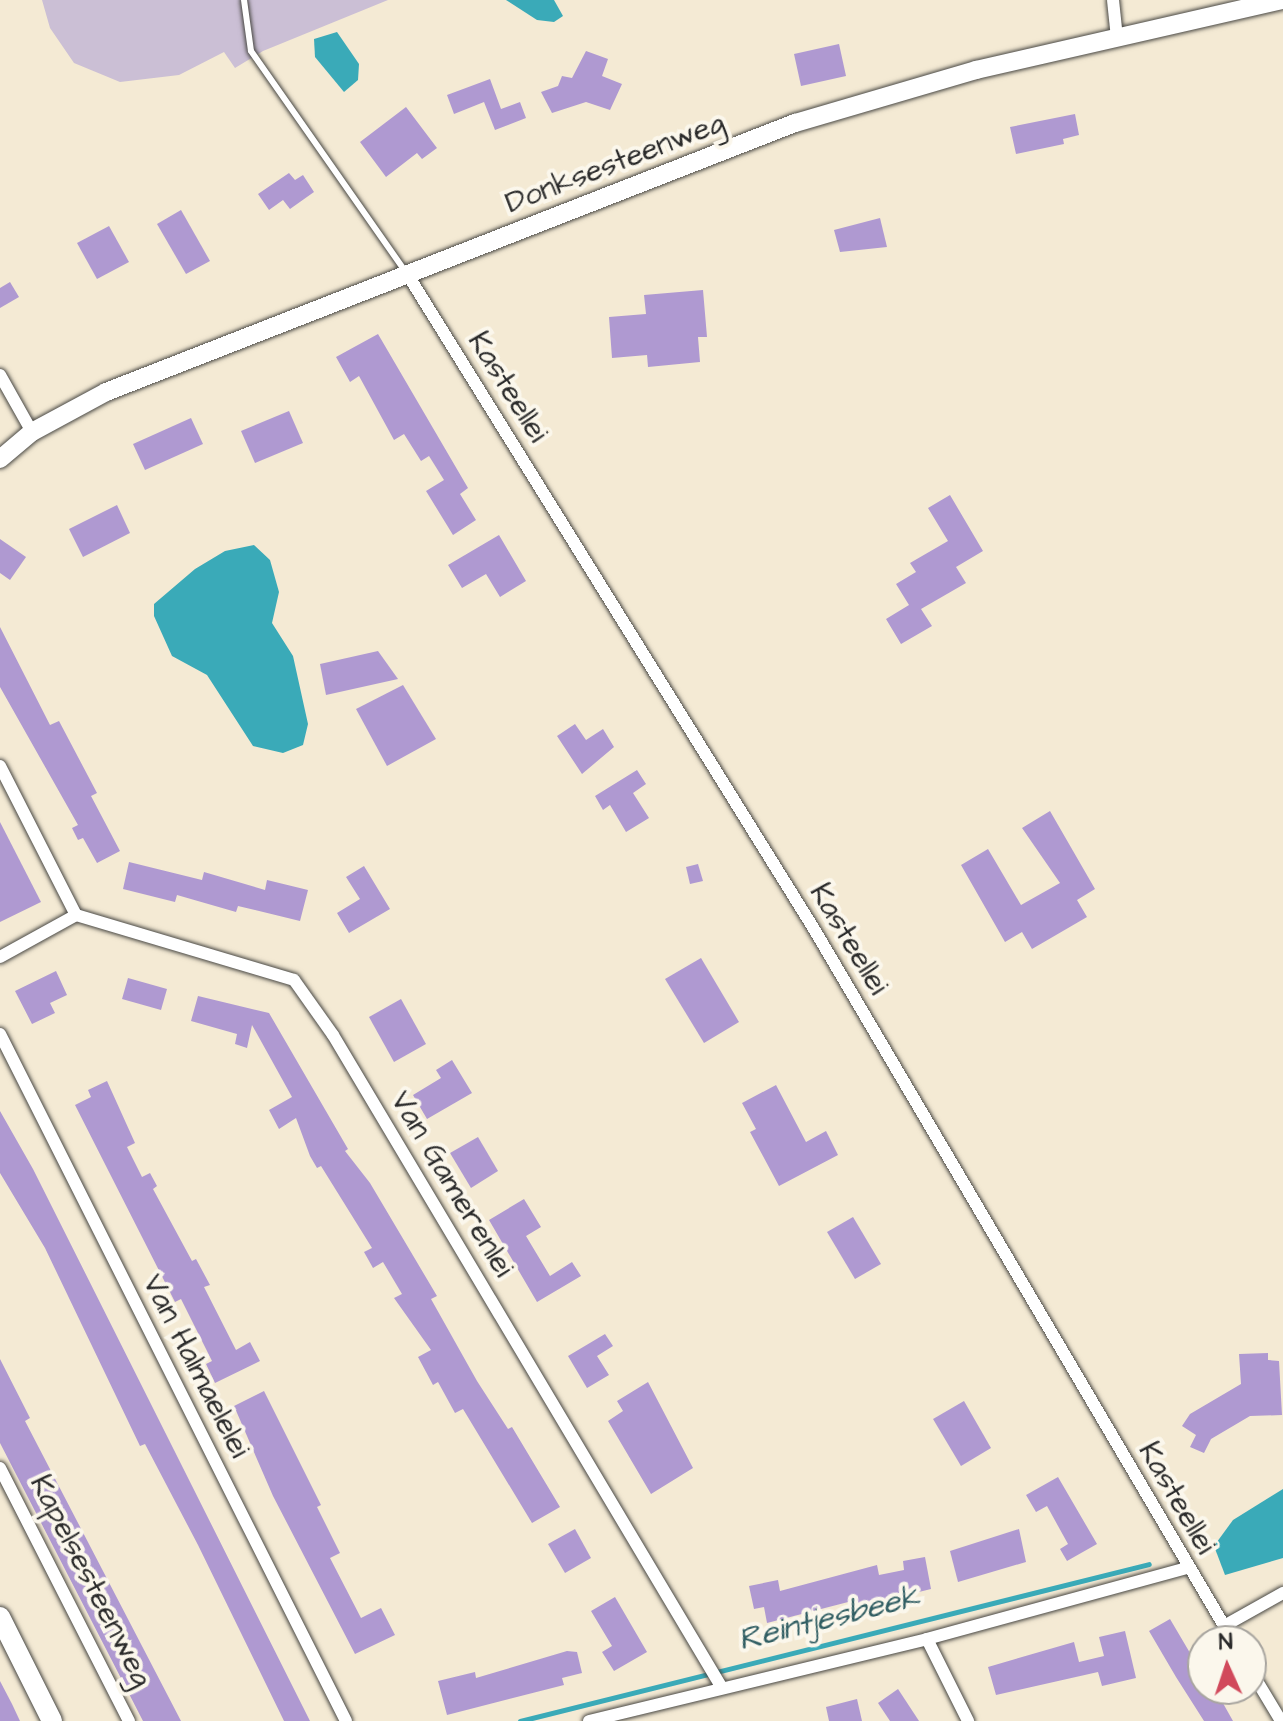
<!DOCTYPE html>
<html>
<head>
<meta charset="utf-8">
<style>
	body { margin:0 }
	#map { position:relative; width:1283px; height:1721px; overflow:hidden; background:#f4ead4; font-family:"Architects Daughter",sans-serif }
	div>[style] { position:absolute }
	.industrial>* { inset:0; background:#cbbfd5 }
	.water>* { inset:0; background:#3aaab8 }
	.stream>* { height:5px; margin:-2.5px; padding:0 2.5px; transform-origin:2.5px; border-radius:2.5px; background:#3aaab8 }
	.building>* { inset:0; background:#af99d1 }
	.roads { filter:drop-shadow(0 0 2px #494844) drop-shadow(0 0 2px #494844) }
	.lane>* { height:6px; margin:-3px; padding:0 3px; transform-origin:3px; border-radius:3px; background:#fff }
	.street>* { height:12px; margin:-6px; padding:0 6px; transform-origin:6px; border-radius:6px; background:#fff }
	.secondary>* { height:18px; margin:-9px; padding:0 9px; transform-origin:9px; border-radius:9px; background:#fff }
	.primary>* { height:20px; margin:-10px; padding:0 10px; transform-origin:10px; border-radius:10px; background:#fff }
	span { translate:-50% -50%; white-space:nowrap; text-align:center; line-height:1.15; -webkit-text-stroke:8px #fbf7ec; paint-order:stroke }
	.street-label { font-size:30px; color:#2b2b2b }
	.water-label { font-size:32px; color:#315e63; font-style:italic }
	.north { position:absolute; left:1187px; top:1625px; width:80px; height:80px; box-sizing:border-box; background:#fbf7ec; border:2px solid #a8a59f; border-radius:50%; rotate:357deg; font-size:22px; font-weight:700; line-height:32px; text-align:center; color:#2b2b2b }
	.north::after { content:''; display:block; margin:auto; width:28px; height:36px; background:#d1495b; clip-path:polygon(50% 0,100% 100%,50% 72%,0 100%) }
</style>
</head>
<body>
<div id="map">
	<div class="industrial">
		<i style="clip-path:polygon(42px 0,388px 0,263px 51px,235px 68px,224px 52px,179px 75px,120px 82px,74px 63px,50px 28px)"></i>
	</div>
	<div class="water">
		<i style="clip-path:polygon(506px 0,554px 0,563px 16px,554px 22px,537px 20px)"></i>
		<i style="clip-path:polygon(337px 32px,359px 64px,358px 80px,344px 92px,315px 57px,314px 39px)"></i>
		<i style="clip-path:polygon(254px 545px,270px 560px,279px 592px,272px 623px,293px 656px,308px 724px,303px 745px,283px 753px,253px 746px,207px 675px,172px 656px,154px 616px,154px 604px,195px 569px,225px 551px)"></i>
		<i style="clip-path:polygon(1283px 1489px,1283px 1558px,1225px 1575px,1214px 1546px,1233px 1520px)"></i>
	</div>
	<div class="stream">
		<i style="left:520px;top:1721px;width:648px;rotate:-14.01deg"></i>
	</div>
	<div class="building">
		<i style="clip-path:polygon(839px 44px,846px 76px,801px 86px,794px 54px)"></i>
		<i style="clip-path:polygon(586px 51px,608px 59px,602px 76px,622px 84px,610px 110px,586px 102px,552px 113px,541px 92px,558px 86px,562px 76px,572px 78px)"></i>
		<i style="clip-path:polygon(490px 79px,501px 109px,520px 102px,526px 118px,495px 130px,484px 102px,454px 114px,447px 95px)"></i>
		<i style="clip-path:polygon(406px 107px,437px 148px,422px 159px,417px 153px,386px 177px,360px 142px)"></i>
		<i style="clip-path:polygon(1075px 114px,1079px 135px,1063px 139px,1064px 144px,1016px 154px,1010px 127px)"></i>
		<i style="clip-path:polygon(289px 173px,295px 180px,303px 175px,314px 192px,290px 209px,283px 200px,269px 210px,258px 194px)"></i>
		<i style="clip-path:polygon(181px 210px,210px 261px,186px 274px,157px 224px)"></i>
		<i style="clip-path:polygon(880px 218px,887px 247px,840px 252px,834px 230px)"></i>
		<i style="clip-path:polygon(109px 226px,129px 262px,97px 279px,77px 243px)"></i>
		<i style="clip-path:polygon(10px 282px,19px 297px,0 308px,0 288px)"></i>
		<i style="clip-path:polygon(703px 290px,707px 337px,698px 337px,700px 362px,648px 367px,647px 355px,612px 358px,609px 317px,646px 314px,644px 295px)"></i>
		<i style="clip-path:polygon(378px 334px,468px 488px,460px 494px,476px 520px,453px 535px,426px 491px,444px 480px,429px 456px,421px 461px,404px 434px,394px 440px,359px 376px,350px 382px,336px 357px)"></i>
		<i style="clip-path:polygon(289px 411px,303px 443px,255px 463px,241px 431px)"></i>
		<i style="clip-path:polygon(191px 418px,203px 444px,145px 470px,133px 444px)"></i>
		<i style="clip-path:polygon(950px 495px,983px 551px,956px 567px,966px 583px,921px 609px,932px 626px,901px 644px,886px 619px,909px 605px,896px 584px,916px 572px,910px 563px,948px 541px,928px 508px)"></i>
		<i style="clip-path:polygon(117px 505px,130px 533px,83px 557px,69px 529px)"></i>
		<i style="clip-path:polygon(499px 535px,526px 581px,500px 597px,486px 574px,462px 588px,448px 565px)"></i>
		<i style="clip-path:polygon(0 539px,26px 557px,10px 580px,0 573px)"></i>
		<i style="clip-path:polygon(0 627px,50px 725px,59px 721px,97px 793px,91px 796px,120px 851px,97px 863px,83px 838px,78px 840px,72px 828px,78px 825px,0 687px)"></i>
		<i style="clip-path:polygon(378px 651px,398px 679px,326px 695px,320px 664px)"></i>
		<i style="clip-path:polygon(403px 685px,436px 739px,387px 766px,356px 709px)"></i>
		<i style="clip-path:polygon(575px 724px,586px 740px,603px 729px,614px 747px,582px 774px,557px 736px)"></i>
		<i style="clip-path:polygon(637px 770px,646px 784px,633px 793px,649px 818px,626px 832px,610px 805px,603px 810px,595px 796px)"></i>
		<i style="clip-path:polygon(1050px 811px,1095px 889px,1077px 900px,1087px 917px,1032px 949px,1022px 932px,1005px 942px,961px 865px,988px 849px,1021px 905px,1060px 883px,1022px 828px)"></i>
		<i style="clip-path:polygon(0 822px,41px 902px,0 922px)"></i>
		<i style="clip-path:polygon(129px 862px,202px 880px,204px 872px,265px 890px,267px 880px,308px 890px,300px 921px,238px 906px,236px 912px,177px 895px,175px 902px,123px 889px)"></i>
		<i style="clip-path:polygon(698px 864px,703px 881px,690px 884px,686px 867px)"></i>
		<i style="clip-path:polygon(364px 866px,390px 909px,349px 933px,337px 913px,360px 899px,346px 877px)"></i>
		<i style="clip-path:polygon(701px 958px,739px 1022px,704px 1043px,665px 979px)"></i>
		<i style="clip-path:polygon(56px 971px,67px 995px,50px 1003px,55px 1013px,32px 1024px,15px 991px)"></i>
		<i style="clip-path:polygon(128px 978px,167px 989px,161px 1010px,122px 999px)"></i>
		<i style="clip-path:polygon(198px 996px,269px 1013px,348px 1149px,345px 1151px,370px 1183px,437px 1296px,431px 1299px,477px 1381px,508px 1429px,512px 1427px,560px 1507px,532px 1523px,463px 1409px,455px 1413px,438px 1382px,433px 1385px,418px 1357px,431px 1350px,394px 1298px,402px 1294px,383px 1262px,373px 1268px,364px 1252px,372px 1248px,321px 1166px,317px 1168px,310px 1156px,296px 1118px,279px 1129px,269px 1110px,292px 1097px,252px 1025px,247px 1048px,235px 1044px,237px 1034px,191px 1021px)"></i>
		<i style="clip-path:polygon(401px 999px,426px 1044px,394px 1062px,369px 1017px)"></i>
		<i style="clip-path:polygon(452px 1060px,472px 1093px,427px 1119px,413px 1095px,441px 1078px,436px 1070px)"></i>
		<i style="clip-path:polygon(107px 1081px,135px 1143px,127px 1147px,142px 1177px,150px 1173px,157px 1186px,153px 1189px,192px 1261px,196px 1259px,210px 1285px,204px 1287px,236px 1350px,250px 1342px,260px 1361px,215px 1383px,206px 1364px,212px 1361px,181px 1299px,175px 1302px,75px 1105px,91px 1097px,88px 1090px)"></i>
		<i style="clip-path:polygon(776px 1085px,806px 1142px,826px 1131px,838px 1155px,779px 1186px,750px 1132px,756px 1129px,742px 1103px)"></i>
		<i style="clip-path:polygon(0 1111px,33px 1169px,310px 1721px,284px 1721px,198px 1545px,145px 1444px,140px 1446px,45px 1248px,0 1173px)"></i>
		<i style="clip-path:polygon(478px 1137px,498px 1171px,471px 1188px,450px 1153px)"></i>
		<i style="clip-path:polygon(524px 1199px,541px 1227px,526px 1236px,550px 1276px,572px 1262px,581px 1276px,537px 1302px,489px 1220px)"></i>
		<i style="clip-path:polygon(853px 1217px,881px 1264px,855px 1279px,827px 1232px)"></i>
		<i style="clip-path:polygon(605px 1334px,613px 1346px,597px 1356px,609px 1375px,587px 1388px,568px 1356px)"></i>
		<i style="clip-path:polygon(1268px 1353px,1268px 1360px,1279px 1361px,1282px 1415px,1250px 1416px,1211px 1439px,1204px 1453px,1190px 1447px,1196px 1435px,1182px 1426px,1190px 1414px,1241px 1384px,1239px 1354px)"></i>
		<i style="clip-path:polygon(0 1359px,30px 1418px,25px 1421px,181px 1721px,143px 1721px,0 1443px)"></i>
		<i style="clip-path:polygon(648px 1382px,693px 1468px,651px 1494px,608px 1421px,623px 1411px,617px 1401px)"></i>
		<i style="clip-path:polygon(264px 1391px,321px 1505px,317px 1507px,340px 1553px,330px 1558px,361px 1618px,381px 1608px,395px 1635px,355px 1654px,273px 1496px,234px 1406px)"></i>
		<i style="clip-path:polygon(964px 1401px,991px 1448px,961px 1466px,933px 1419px)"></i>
		<i style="clip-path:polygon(1058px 1477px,1097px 1544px,1067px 1561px,1060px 1549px,1068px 1544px,1047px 1506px,1036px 1512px,1026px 1495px)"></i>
		<i style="clip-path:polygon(575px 1529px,591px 1558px,565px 1573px,548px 1544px)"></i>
		<i style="clip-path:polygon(1019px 1529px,1026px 1562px,958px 1582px,950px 1551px)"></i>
		<i style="clip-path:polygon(925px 1557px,931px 1589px,854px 1608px,852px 1601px,767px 1623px,764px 1607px,754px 1609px,749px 1586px,778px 1580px,780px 1591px,877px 1565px,879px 1575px,904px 1570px,903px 1561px)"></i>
		<i style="clip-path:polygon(615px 1597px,647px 1652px,614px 1671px,602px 1652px,612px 1646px,591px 1611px)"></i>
		<i style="clip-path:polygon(1170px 1619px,1203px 1675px,1203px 1689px,1215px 1689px,1233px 1721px,1204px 1721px,1176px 1677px,1149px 1631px)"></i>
		<i style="clip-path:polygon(1125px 1631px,1136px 1678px,1102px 1686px,1098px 1672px,996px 1695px,988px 1667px,1074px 1642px,1079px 1662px,1104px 1656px,1099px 1637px)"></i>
		<i style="clip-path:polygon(567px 1651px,577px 1652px,582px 1673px,562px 1678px,564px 1685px,447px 1715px,438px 1681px,475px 1672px,476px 1678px)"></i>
		<i style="clip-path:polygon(0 1681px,12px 1704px,20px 1721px,0 1721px)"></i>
		<i style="clip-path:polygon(898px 1689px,919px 1721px,890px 1721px,878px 1703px)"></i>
		<i style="clip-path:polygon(857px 1699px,862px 1721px,829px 1721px,826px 1707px)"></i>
	</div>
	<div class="roads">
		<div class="lane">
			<i style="left:244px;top:0;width:51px;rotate:82.2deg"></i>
			<i style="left:251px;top:51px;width:270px;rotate:55deg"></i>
		</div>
		<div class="street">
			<i style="left:1113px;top:0;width:38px;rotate:84deg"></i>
			<i style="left:406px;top:272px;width:773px;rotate:58.16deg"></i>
			<i style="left:814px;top:929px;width:826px;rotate:59.52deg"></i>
			<i style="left:0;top:375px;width:65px;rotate:60.7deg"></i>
			<i style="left:0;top:766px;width:167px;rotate:63deg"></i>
			<i style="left:0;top:957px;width:87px;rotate:-28.9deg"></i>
			<i style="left:76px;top:915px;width:227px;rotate:16.6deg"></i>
			<i style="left:294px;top:980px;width:67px;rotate:54.7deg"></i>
			<i style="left:333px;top:1035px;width:760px;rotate:59.22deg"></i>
			<i style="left:0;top:1034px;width:769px;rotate:63.27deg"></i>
			<i style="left:0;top:1468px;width:284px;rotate:63deg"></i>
			<i style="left:1224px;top:1626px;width:68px;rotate:-29.2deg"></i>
			<i style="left:927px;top:1639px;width:92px;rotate:63.4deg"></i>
			<i style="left:1251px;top:1671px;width:58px;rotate:59deg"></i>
			<i style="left:589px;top:1721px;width:348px;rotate:-13.6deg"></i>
			<i style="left:927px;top:1639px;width:270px;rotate:-15.3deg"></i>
		</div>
		<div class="secondary">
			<i style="left:0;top:459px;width:42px;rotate:-40.2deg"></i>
			<i style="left:32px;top:432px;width:84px;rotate:-28.4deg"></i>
			<i style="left:106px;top:392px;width:740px;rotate:-21.33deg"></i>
			<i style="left:795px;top:123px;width:189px;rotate:-16.3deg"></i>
			<i style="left:976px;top:70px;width:313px;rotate:-12.9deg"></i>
		</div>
		<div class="primary">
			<i style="left:0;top:1617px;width:116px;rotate:63.4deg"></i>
		</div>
	</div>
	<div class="street-label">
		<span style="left:615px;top:163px;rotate:-21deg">Donksesteenweg</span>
		<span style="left:508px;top:387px;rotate:58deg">Kasteellei</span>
		<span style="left:849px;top:939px;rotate:59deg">Kasteellei</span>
		<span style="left:452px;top:1184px;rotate:59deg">Van Gamerenlei</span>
		<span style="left:196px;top:1366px;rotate:63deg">Van Halmaelelei</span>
		<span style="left:1177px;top:1498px;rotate:60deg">Kasteellei</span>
		<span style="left:91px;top:1581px;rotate:63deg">Kapelsesteenweg</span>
	</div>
	<div class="water-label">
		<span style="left:829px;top:1619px;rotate:-14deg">Reintjesbeek</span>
	</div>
	<div class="north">N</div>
</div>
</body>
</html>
